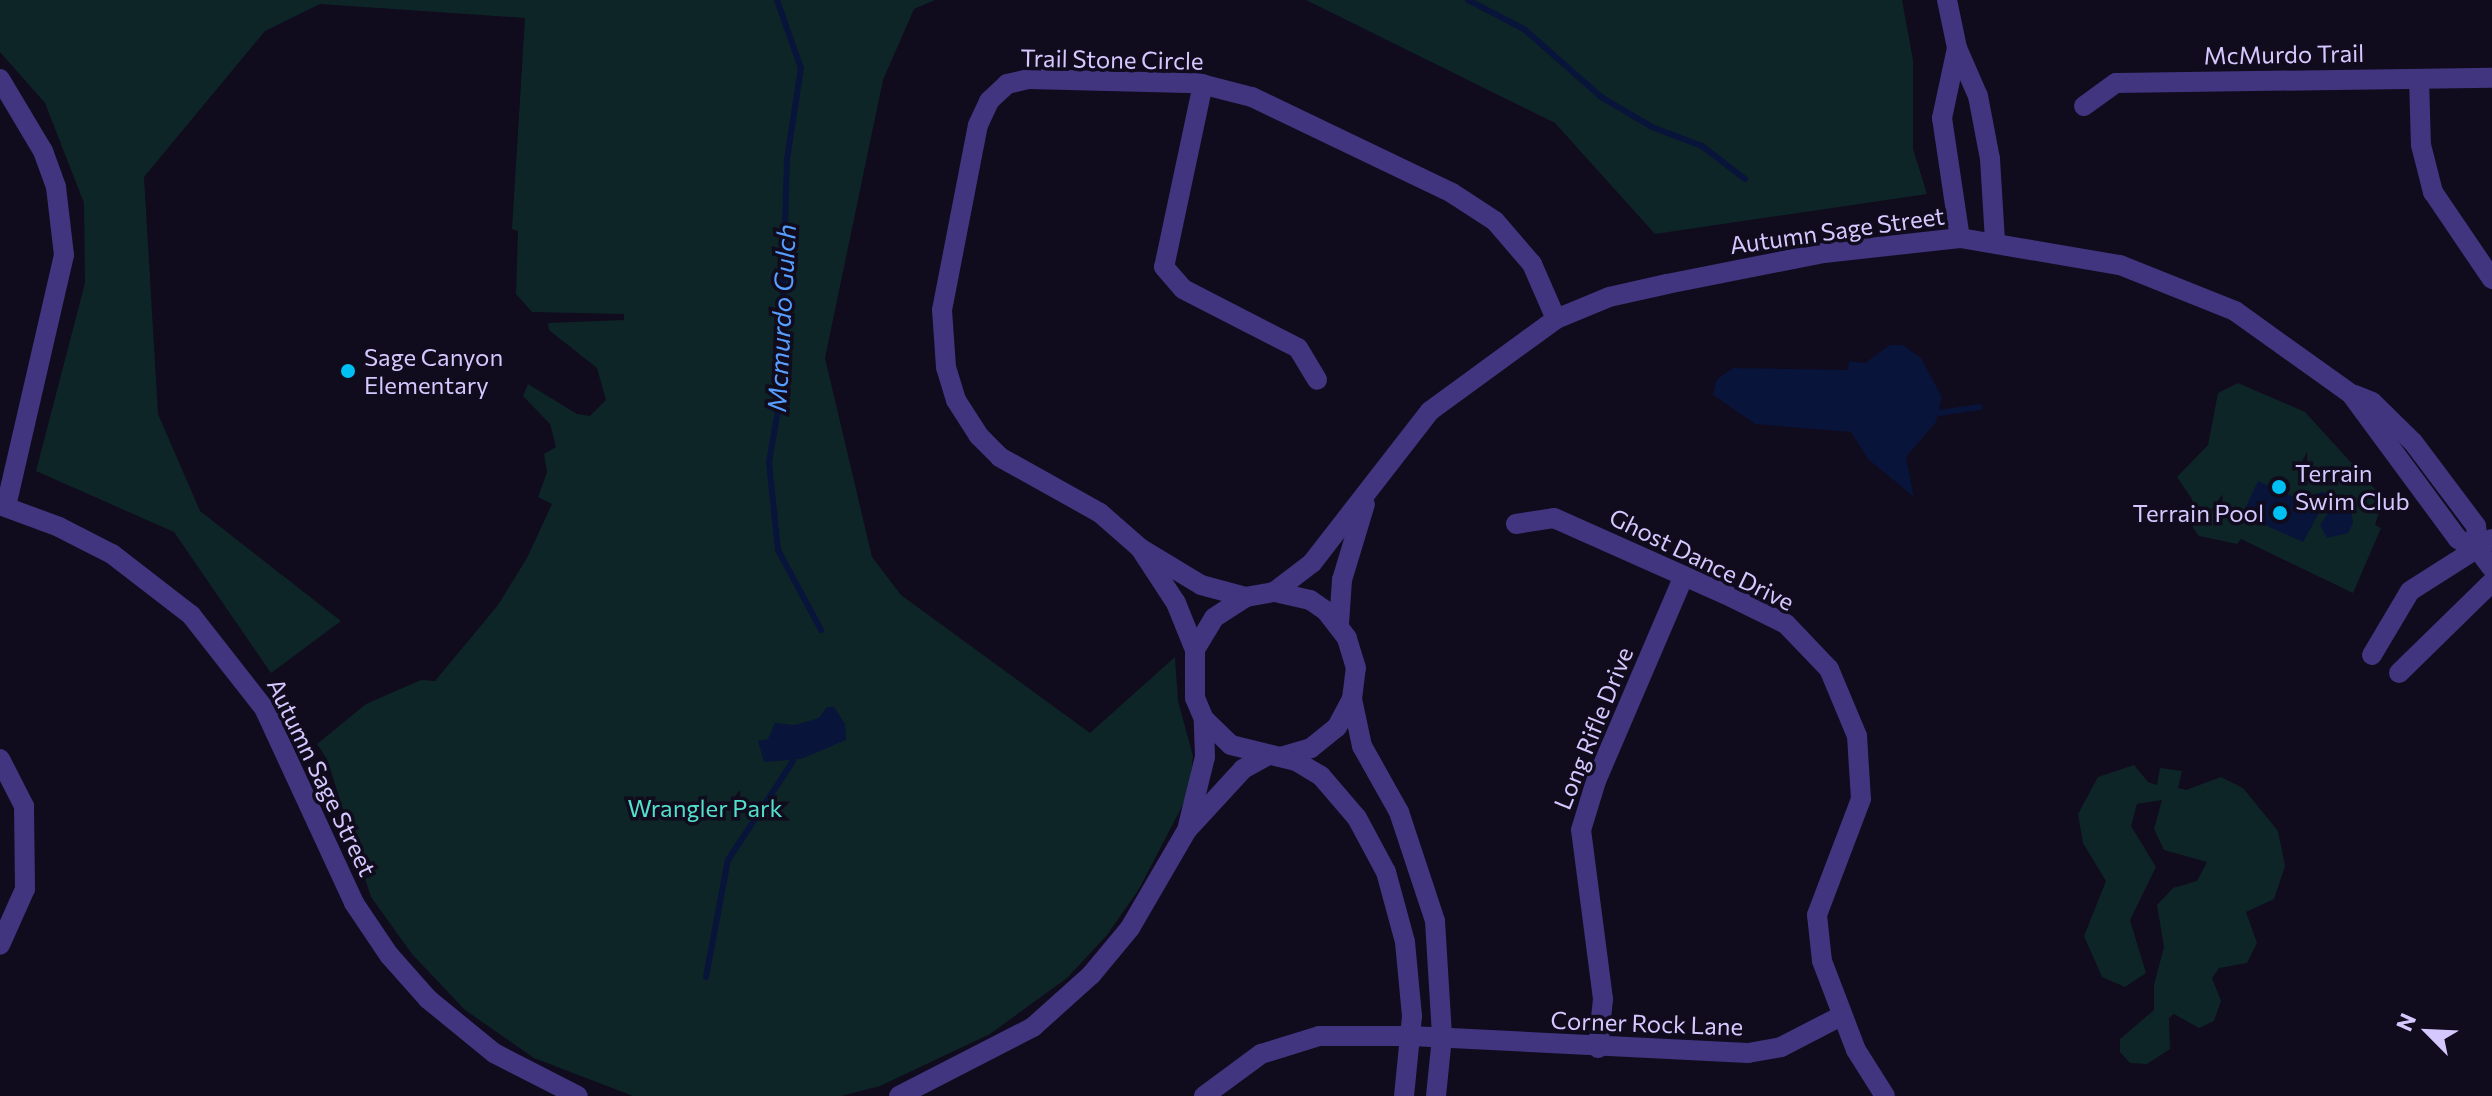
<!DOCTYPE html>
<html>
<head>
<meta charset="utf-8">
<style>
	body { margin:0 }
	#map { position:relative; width:2492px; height:1096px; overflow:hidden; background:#100b1d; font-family:Commissioner,sans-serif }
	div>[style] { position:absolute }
	.green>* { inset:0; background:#0e2527 }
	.water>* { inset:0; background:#08143a }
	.stream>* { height:6px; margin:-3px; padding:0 3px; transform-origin:3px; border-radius:3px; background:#08143a }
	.minor>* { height:20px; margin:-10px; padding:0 10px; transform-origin:10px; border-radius:10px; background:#40357e }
	.dots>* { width:22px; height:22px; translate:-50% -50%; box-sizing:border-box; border:4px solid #100b1d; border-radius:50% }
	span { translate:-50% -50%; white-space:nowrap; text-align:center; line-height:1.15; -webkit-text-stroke:7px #100b1d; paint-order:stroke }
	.street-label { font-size:24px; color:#d4c8ff }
	.poi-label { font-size:24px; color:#d4c8ff }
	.left { translate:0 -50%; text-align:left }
	.right { translate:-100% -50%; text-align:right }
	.park-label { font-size:24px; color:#52e0cd }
	.water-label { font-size:26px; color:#569eff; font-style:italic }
	.north { position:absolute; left:2388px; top:992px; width:80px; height:80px; -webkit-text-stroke:6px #100b1d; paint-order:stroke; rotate:294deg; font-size:22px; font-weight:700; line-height:32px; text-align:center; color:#d4c8ff }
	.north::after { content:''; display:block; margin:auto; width:28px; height:36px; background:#d4c8ff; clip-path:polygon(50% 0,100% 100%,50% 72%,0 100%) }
</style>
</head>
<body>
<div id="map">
	<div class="green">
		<i style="clip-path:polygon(0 0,935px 0,914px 9px,883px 80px,825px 358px,872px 557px,901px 595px,1090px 733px,1175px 657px,1178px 701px,1193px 756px,1189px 793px,1139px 889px,1107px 935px,1067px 978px,990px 1034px,880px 1086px,841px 1096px,633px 1096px,534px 1058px,465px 1010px,412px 954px,371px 897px,327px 759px,317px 744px,366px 704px,421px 680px,435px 681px,498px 605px,527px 558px,552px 504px,538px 497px,547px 472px,544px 454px,556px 447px,550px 424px,523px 396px,528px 384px,577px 414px,590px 416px,606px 400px,597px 368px,549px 330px,548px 323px,624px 320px,624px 314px,532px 312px,516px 294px,518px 231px,512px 229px,525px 18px,320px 4px,265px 31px,144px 177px,158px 414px,200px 511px,341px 621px,271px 673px,174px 532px,36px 471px,85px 283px,84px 203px,45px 103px,0 52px)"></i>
		<i style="clip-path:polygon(1306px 0,1902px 0,1913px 60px,1913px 149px,1927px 194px,1655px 234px,1555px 123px)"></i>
		<i style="clip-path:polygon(2238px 383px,2305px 412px,2376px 490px,2381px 507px,2375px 525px,2381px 528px,2353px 593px,2241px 539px,2237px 544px,2199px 536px,2193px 528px,2192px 499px,2177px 477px,2208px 445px,2218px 393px)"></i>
		<i style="clip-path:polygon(2134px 765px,2148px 782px,2157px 785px,2160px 768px,2182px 771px,2178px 788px,2186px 790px,2221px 777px,2243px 788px,2278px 831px,2285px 866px,2274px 899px,2246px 912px,2257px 943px,2247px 963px,2219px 968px,2212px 978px,2221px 1001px,2214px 1021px,2199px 1028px,2174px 1014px,2169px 1018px,2170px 1049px,2147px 1064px,2130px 1063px,2120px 1052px,2120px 1039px,2154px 1010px,2154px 985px,2164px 947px,2157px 905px,2173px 888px,2197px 881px,2207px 862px,2164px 850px,2154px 829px,2162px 800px,2137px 804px,2131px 826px,2156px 867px,2130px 920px,2146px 973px,2125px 987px,2102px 977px,2084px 936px,2106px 881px,2083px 843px,2078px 814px,2098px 777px)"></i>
	</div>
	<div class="water">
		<i style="clip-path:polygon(1890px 345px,1903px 345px,1921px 358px,1942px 397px,1936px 422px,1906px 457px,1914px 497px,1868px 459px,1851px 432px,1755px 424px,1713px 395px,1716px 380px,1733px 368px,1848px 370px,1849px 361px,1865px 363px)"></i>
		<i style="clip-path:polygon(2258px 481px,2298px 499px,2322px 492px,2343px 497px,2350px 501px,2353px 523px,2348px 533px,2327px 538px,2320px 525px,2331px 509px,2324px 504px,2303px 542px,2242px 515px)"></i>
		<i style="clip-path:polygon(827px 707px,834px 707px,845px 724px,846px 740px,801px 759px,764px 762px,758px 741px,768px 739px,775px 723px,795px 725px,819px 718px)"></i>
	</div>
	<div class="stream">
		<i style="left:777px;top:0;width:72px;rotate:70.6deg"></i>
		<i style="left:801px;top:68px;width:93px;rotate:98.7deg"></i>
		<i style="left:787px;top:160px;width:239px;rotate:91.7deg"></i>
		<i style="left:780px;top:399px;width:64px;rotate:99.9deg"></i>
		<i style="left:769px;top:462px;width:88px;rotate:84.2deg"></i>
		<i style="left:778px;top:550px;width:91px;rotate:61.7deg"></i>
		<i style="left:1468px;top:0;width:63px;rotate:27.4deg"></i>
		<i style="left:1524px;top:29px;width:103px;rotate:41.4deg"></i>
		<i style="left:1601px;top:97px;width:59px;rotate:30.5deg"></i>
		<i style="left:1652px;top:127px;width:53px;rotate:20.8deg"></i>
		<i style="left:1702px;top:146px;width:54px;rotate:37.5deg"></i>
		<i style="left:1939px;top:413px;width:41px;rotate:-8.3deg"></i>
		<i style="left:706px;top:977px;width:119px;rotate:-79.4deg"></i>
		<i style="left:728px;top:860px;width:118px;rotate:-56.7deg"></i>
	</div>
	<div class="minor">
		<i style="left:1947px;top:0;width:49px;rotate:78.2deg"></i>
		<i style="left:1957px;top:48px;width:52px;rotate:66.4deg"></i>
		<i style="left:1978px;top:96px;width:64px;rotate:79.2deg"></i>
		<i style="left:1990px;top:159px;width:82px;rotate:86.5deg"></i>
		<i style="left:1957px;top:48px;width:72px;rotate:102.1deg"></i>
		<i style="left:1942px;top:118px;width:121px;rotate:81.5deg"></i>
		<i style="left:0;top:79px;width:84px;rotate:59.2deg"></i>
		<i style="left:43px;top:151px;width:38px;rotate:70deg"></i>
		<i style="left:56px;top:187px;width:68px;rotate:83.3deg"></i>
		<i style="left:64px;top:255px;width:258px;rotate:103deg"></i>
		<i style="left:2419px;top:79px;width:66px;rotate:88.3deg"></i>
		<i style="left:2421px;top:145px;width:49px;rotate:75.7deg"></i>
		<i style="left:2433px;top:192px;width:105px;rotate:55.9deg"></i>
		<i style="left:1203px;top:84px;width:187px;rotate:102deg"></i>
		<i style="left:1164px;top:267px;width:29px;rotate:49deg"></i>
		<i style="left:1183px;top:289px;width:129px;rotate:27.2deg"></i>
		<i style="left:1298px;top:348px;width:37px;rotate:59deg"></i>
		<i style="left:2084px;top:106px;width:39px;rotate:-36deg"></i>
		<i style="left:2116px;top:83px;width:376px;rotate:-0.8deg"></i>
		<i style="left:2355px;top:395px;width:18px;rotate:22deg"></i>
		<i style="left:2372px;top:402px;width:57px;rotate:44.3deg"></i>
		<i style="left:2413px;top:442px;width:105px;rotate:53.1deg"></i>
		<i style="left:2476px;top:526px;width:25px;rotate:83deg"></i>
		<i style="left:0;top:505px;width:63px;rotate:20.4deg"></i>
		<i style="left:59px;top:527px;width:59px;rotate:27deg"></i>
		<i style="left:112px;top:554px;width:100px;rotate:37.7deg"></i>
		<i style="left:191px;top:615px;width:118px;rotate:51.9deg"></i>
		<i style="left:264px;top:708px;width:215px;rotate:65.2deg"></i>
		<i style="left:354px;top:903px;width:63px;rotate:56.1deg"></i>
		<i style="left:389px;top:955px;width:59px;rotate:48.4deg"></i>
		<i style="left:428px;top:999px;width:85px;rotate:39.3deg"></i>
		<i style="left:494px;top:1053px;width:94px;rotate:27.1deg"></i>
		<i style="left:1516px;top:524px;width:38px;rotate:-9deg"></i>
		<i style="left:1554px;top:518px;width:187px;rotate:24deg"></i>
		<i style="left:1725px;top:594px;width:68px;rotate:26.2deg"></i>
		<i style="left:1786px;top:624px;width:62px;rotate:46.3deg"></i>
		<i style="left:1829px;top:669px;width:73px;rotate:67.3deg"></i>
		<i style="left:1857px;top:736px;width:63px;rotate:86.4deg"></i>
		<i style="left:1861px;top:799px;width:124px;rotate:110.8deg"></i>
		<i style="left:1817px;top:915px;width:46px;rotate:83.8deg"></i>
		<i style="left:1822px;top:961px;width:95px;rotate:69.1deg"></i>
		<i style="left:1856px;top:1050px;width:54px;rotate:57.8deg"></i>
		<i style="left:1140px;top:548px;width:53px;rotate:-138.8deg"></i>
		<i style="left:1100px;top:513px;width:115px;rotate:-150.8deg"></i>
		<i style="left:1000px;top:457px;width:30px;rotate:-135deg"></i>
		<i style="left:979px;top:436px;width:43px;rotate:-122.6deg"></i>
		<i style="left:956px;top:400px;width:34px;rotate:-107deg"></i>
		<i style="left:946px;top:367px;width:57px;rotate:-94deg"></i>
		<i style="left:942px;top:310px;width:188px;rotate:-79deg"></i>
		<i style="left:978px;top:125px;width:26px;rotate:-65deg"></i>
		<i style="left:989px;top:101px;width:25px;rotate:-43deg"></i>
		<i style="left:1007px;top:84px;width:22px;rotate:-13deg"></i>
		<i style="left:1028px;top:79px;width:169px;rotate:1.4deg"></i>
		<i style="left:1197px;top:83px;width:57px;rotate:14.3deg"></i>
		<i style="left:1252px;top:97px;width:222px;rotate:25.6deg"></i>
		<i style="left:1452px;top:193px;width:51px;rotate:33.1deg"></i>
		<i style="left:1495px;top:221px;width:57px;rotate:49.3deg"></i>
		<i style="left:1532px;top:264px;width:60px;rotate:66.4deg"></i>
		<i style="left:1274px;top:592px;width:48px;rotate:-37.3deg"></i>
		<i style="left:1312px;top:563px;width:192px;rotate:-52.2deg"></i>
		<i style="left:1430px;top:411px;width:156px;rotate:-36.1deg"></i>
		<i style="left:1556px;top:319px;width:57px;rotate:-22.5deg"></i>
		<i style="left:1609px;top:297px;width:59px;rotate:-12.6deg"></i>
		<i style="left:1667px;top:284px;width:160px;rotate:-11.2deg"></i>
		<i style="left:1824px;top:253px;width:137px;rotate:-6.3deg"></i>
		<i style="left:1960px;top:238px;width:162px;rotate:9.6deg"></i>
		<i style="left:2120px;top:265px;width:124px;rotate:21.8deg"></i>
		<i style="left:2235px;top:311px;width:143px;rotate:35.6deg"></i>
		<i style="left:2351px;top:394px;width:180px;rotate:53.6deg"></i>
		<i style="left:2458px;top:539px;width:24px;rotate:30deg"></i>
		<i style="left:2479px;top:551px;width:21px;rotate:53deg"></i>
		<i style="left:1339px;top:624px;width:44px;rotate:-86.1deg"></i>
		<i style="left:1342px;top:580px;width:79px;rotate:-73.2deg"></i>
		<i style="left:1195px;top:650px;width:51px;rotate:-112deg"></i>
		<i style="left:1176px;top:603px;width:66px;rotate:-123.2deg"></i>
		<i style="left:1140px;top:548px;width:71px;rotate:31.2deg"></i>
		<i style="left:1201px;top:585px;width:47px;rotate:14.9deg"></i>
		<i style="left:2372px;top:655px;width:74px;rotate:-59.3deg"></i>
		<i style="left:2410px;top:591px;width:97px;rotate:-32.4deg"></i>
		<i style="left:2399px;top:673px;width:130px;rotate:-44.4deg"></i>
		<i style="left:1352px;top:699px;width:48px;rotate:78deg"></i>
		<i style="left:1362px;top:746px;width:76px;rotate:60.7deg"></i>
		<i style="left:1399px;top:812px;width:115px;rotate:71.7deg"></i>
		<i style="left:1435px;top:921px;width:116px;rotate:86.5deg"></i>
		<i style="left:1442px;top:1037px;width:59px;rotate:95.8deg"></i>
		<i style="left:1280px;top:757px;width:32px;rotate:-16deg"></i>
		<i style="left:1311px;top:748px;width:33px;rotate:-39deg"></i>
		<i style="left:1337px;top:727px;width:32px;rotate:-62deg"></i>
		<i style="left:1352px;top:699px;width:31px;rotate:-83deg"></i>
		<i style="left:1356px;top:668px;width:31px;rotate:-107deg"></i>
		<i style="left:1347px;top:638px;width:34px;rotate:-128deg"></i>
		<i style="left:1326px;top:611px;width:19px;rotate:-145deg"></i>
		<i style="left:1310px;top:600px;width:37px;rotate:-167deg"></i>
		<i style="left:1274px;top:592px;width:28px;rotate:170deg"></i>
		<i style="left:1246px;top:597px;width:38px;rotate:147deg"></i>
		<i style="left:1214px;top:618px;width:37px;rotate:121deg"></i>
		<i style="left:1195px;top:650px;width:48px;rotate:90deg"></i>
		<i style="left:1195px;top:698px;width:23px;rotate:67deg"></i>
		<i style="left:1204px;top:719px;width:37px;rotate:44deg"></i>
		<i style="left:1231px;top:745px;width:67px;rotate:13.8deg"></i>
		<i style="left:1296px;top:761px;width:29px;rotate:31deg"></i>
		<i style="left:1321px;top:776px;width:55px;rotate:49.4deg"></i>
		<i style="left:1357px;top:818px;width:61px;rotate:61.8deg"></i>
		<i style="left:1386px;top:872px;width:73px;rotate:74.8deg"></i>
		<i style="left:1405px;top:942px;width:74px;rotate:84.6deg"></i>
		<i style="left:1412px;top:1016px;width:80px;rotate:95.7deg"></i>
		<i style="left:0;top:759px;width:53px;rotate:62.9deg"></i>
		<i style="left:24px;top:806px;width:83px;rotate:89.3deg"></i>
		<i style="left:25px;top:889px;width:61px;rotate:114.1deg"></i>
		<i style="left:1188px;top:826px;width:71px;rotate:-76.2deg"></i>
		<i style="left:1205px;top:757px;width:38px;rotate:-92deg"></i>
		<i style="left:1598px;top:1048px;width:49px;rotate:-84.2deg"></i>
		<i style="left:1603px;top:999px;width:170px;rotate:-97.4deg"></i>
		<i style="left:1581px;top:830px;width:51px;rotate:-73deg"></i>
		<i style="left:1596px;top:781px;width:223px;rotate:-66.8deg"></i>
		<i style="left:899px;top:1096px;width:151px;rotate:-27.2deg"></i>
		<i style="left:1033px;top:1027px;width:78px;rotate:-41.9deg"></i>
		<i style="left:1091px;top:975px;width:61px;rotate:-50.3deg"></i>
		<i style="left:1130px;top:928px;width:113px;rotate:-59.8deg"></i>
		<i style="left:1187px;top:830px;width:83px;rotate:-47.4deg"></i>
		<i style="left:1243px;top:769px;width:25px;rotate:-29deg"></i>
		<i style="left:1204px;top:1096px;width:71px;rotate:-36.4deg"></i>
		<i style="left:1261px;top:1054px;width:61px;rotate:-17.2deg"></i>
		<i style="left:1319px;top:1036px;width:92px"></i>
		<i style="left:1411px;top:1036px;width:337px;rotate:2.9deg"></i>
		<i style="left:1748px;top:1053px;width:34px;rotate:-10deg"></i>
		<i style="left:1781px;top:1047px;width:68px;rotate:-27.3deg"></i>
	</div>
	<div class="dots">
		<i style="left:348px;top:371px;background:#00bff3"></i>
		<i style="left:2279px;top:487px;background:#00bff3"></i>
		<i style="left:2280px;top:513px;background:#00bff3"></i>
	</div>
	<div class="street-label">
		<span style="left:2284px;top:54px;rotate:-1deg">McMurdo Trail</span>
		<span style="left:1112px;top:59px;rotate:1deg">Trail Stone Circle</span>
		<span style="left:1837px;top:230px;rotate:-8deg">Autumn Sage Street</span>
		<span style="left:1702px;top:559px;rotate:26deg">Ghost Dance Drive</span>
		<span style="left:1593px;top:728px;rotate:-68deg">Long Rifle Drive</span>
		<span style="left:322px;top:777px;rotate:64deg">Autumn Sage Street</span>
		<span style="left:1647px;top:1023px;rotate:2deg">Corner Rock Lane</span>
	</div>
	<div class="poi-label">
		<span class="left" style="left:364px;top:371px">Sage Canyon<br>Elementary</span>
		<span class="left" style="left:2295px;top:487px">Terrain<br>Swim Club</span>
		<span class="right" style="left:2264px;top:513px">Terrain Pool</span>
	</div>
	<div class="park-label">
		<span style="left:705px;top:808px">Wrangler Park</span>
	</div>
	<div class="water-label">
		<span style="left:781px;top:318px;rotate:-87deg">Mcmurdo Gulch</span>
	</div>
	<div class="north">N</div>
</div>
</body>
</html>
